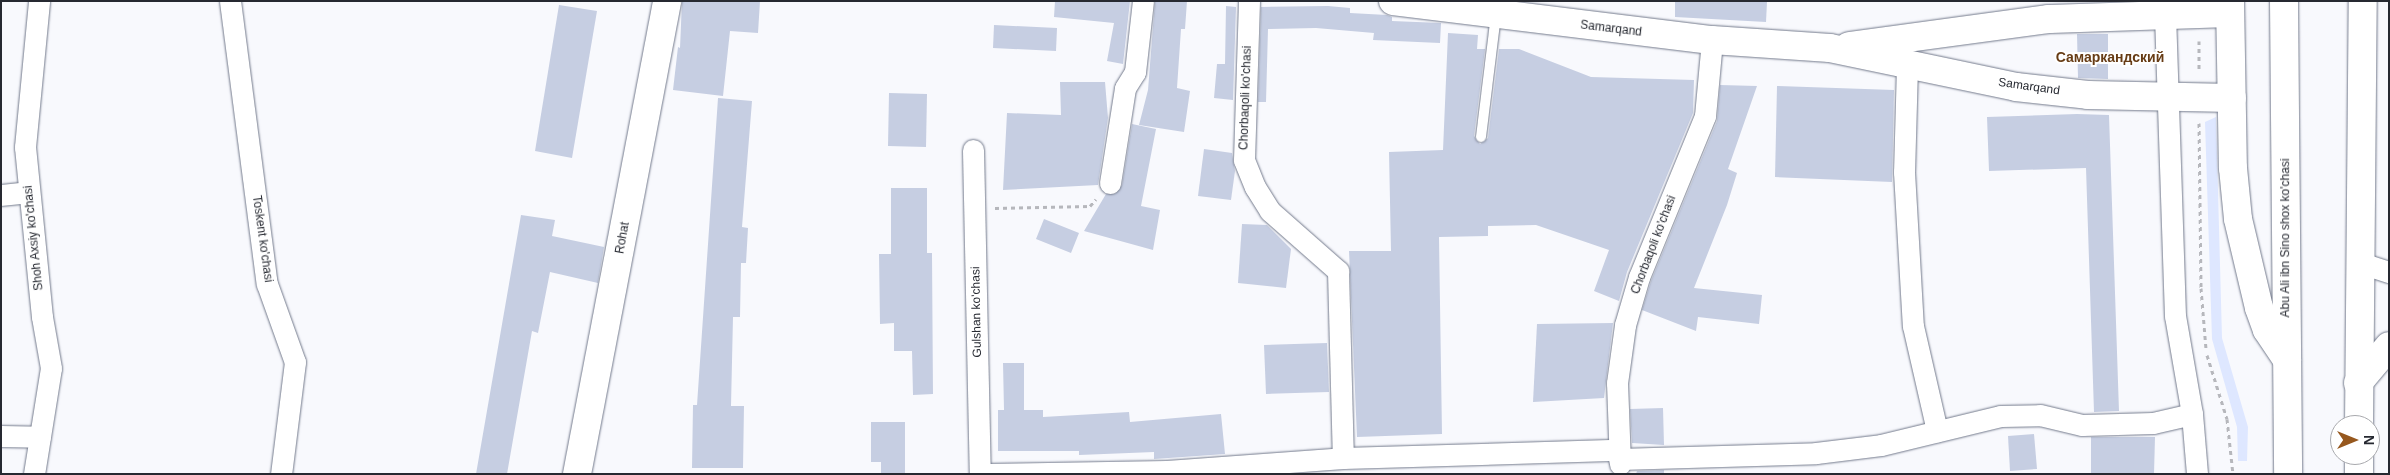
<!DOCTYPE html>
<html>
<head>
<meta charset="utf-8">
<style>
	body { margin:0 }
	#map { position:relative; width:2390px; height:475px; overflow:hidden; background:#f8f9fd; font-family:Helvetica,sans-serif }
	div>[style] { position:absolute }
	.green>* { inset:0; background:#dee7ff }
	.building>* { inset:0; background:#c6cee2 }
	.path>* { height:3px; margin-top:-1.5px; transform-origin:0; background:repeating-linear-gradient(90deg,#b6b7bc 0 4px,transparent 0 8px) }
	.roads { filter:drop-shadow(0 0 1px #737a8c) drop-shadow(0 0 1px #737a8c) }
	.lane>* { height:10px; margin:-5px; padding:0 5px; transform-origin:5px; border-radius:5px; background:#fff }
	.street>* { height:21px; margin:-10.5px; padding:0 10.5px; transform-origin:10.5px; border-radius:10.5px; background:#fff }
	.secondary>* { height:28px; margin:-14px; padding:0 14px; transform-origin:14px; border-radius:14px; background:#fff }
	.primary>* { height:28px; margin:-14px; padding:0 14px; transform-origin:14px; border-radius:14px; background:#fff }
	span { translate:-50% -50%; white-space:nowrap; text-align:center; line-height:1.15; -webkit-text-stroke:4px #fff; paint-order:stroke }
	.street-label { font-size:12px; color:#262931 }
	.neighbourhood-label { font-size:14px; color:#673c15; font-weight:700 }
	.frame { position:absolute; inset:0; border:2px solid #262931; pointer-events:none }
	.north { position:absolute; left:2330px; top:415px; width:50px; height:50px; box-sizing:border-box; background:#fff; border:1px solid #a8a9ad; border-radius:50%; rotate:90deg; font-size:14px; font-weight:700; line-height:20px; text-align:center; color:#262931 }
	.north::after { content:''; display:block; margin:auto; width:18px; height:22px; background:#96581e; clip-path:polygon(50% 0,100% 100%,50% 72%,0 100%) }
</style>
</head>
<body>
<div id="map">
	<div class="green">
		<i style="clip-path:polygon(2216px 117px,2222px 338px,2248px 427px,2247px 461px,2238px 461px,2237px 427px,2212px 339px,2205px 122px)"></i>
	</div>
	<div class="building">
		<i style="clip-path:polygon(682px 1px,760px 1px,758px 33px,730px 31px,723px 96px,673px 90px,678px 47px,680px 48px)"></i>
		<i style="clip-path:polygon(1055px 1px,1130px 1px,1123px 64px,1107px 61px,1114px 23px,1054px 17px)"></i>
		<i style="clip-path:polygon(1155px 1px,1187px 1px,1185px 29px,1181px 29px,1177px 88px,1190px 91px,1184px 132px,1139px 125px,1148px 90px)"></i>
		<i style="clip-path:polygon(1675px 1px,1767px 2px,1766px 22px,1675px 17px)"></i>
		<i style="clip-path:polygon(559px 5px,597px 11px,572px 158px,535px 151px)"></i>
		<i style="clip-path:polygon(1226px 6px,1236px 7px,1233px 100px,1214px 98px,1217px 64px,1225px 64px)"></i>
		<i style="clip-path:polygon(1328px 6px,1350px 8px,1350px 13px,1387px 15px,1392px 17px,1392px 21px,1441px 23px,1440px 43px,1373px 40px,1374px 33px,1316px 28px,1268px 29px,1266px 102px,1258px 102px,1261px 7px)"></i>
		<i style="clip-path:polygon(994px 25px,1057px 28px,1056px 51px,993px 48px)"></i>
		<i style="clip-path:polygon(1448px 33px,1478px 35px,1477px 49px,1485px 49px,1474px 136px,1480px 144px,1488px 138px,1499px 49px,1519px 49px,1591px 77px,1694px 80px,1693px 113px,1627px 272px,1619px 301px,1594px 291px,1609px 250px,1536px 225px,1488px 226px,1488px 236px,1439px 237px,1442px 434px,1357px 437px,1349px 251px,1391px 251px,1389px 152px,1443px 150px)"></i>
		<i style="clip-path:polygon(2077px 34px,2108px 34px,2108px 79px,2078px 78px)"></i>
		<i style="clip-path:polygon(1060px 82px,1105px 82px,1108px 118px,1098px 185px,1003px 190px,1007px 113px,1061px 115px)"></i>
		<i style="clip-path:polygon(1720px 85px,1757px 86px,1728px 169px,1737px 173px,1727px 205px,1694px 288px,1762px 295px,1759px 324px,1698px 317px,1696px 331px,1642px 310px,1651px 281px,1717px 121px)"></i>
		<i style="clip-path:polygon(1777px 86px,1894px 90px,1892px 182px,1775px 177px)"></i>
		<i style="clip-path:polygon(889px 93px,927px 94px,926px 147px,888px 146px)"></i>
		<i style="clip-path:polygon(718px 98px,752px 101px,742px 227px,748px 228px,746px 263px,741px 263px,740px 317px,733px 317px,731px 406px,744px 406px,743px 468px,692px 468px,693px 405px,697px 405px)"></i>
		<i style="clip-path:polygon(2077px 114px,2109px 115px,2119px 411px,2094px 412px,2086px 168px,1989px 171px,1987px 117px)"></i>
		<i style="clip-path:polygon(1132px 124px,1156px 129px,1141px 206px,1160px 210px,1153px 250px,1084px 231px,1106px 194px,1115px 194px,1122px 185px)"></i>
		<i style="clip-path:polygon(1204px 149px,1232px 153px,1235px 171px,1231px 200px,1198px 196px)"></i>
		<i style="clip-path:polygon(891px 188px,927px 188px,927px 253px,932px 253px,933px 394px,913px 395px,912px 351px,894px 351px,894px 323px,880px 324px,879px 254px,891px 254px)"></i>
		<i style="clip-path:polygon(521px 215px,555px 220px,552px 236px,604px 247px,598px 283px,550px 272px,538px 333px,532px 331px,507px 474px,476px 474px)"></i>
		<i style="clip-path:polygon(1044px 219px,1079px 233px,1071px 253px,1036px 239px)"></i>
		<i style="clip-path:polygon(1242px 224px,1267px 225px,1291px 249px,1286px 288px,1238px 283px)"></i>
		<i style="clip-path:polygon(1613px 323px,1604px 398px,1533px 402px,1537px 324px)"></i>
		<i style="clip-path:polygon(1327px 343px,1329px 392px,1266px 394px,1264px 345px)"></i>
		<i style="clip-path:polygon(1003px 363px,1024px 363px,1024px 410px,1043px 410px,1043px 417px,1129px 412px,1130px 422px,1221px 414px,1225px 454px,1154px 459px,1154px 452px,1079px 455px,1079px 451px,998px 451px,998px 410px,1004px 410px)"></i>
		<i style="clip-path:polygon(1663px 408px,1664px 445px,1632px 443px,1630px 409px)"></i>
		<i style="clip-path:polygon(871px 422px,905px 422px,905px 474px,881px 474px,881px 462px,871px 462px)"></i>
		<i style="clip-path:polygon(2034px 434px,2037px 469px,2010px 471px,2008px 436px)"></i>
		<i style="clip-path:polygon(2091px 437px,2155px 437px,2154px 474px,2091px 474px)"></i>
		<i style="clip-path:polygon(1664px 470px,1664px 474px,1636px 474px,1637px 471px)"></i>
	</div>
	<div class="path">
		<i style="left:2199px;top:41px;width:31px;rotate:90deg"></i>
		<i style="left:2199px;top:123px;width:165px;rotate:89.3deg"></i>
		<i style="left:2201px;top:288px;width:61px;rotate:85.3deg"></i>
		<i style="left:995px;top:208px;width:95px;rotate:-1.2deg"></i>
		<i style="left:1090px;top:206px;width:9px;rotate:-49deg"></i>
		<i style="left:2207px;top:355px;width:67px;rotate:72.6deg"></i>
		<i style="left:2227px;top:419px;width:55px;rotate:83.8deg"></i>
	</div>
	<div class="roads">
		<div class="lane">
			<i style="left:1481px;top:137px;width:123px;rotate:-83deg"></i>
		</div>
		<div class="street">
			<i style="left:230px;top:1px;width:285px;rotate:82.6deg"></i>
			<i style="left:267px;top:284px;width:83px;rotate:70.3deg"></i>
			<i style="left:295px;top:362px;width:113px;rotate:97.1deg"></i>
			<i style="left:1249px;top:1px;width:159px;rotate:91.8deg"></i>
			<i style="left:1244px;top:160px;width:29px;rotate:68deg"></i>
			<i style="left:1255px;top:187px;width:28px;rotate:58deg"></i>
			<i style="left:1270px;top:211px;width:91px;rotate:41.4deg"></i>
			<i style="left:1338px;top:271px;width:187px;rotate:88.5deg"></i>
			<i style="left:1907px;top:66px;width:106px;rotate:91.6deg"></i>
			<i style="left:1904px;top:172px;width:154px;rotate:86.7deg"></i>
			<i style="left:1913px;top:326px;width:108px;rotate:77.1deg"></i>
			<i style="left:973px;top:150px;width:324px;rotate:88.8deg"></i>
			<i style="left:1110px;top:183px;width:96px;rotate:-81deg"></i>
			<i style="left:1125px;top:88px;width:19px;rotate:-58deg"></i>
			<i style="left:1135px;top:72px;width:71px;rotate:-83.6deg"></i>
			<i style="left:1px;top:195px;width:28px;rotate:-6deg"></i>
			<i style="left:2361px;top:263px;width:29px;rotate:18deg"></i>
			<i style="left:2192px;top:414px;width:60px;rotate:85.2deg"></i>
			<i style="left:1px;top:436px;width:39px;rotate:1deg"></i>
			<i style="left:1619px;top:459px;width:197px;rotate:-1.7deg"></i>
			<i style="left:1816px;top:453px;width:65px;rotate:-7deg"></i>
			<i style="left:1881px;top:445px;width:123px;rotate:-13.6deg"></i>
			<i style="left:2001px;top:416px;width:39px;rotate:-1deg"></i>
			<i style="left:2040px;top:415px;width:43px;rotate:13.4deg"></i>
			<i style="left:2082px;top:425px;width:71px;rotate:-1.6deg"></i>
			<i style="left:2153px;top:423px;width:40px;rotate:-13deg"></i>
			<i style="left:2192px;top:414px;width:99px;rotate:-99.8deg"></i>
			<i style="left:2175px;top:316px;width:302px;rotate:-91.9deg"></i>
			<i style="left:1620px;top:464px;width:81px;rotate:-92.1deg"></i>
			<i style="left:1617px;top:383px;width:59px;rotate:-82.1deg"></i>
			<i style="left:1625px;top:325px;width:50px;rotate:-73.7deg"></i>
			<i style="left:1639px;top:277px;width:174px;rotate:-67.7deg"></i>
			<i style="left:1705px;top:116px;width:76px;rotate:-84.7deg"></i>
			<i style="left:34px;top:474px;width:107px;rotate:-80.9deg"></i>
			<i style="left:51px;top:368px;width:52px;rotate:-100deg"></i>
			<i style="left:42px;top:317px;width:171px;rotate:-95.7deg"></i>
			<i style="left:25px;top:147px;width:147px;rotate:-84.5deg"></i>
			<i style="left:989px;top:474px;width:178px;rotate:-1deg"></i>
			<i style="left:1167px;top:471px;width:176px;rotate:-4.2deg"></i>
			<i style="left:1343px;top:458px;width:275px;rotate:-1.7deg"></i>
		</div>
		<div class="secondary">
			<i style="left:1393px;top:1px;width:321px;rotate:7deg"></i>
			<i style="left:1712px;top:40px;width:118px;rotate:3.9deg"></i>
			<i style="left:1830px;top:48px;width:190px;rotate:11.8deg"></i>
			<i style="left:2016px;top:87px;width:72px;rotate:6.3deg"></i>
			<i style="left:2088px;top:95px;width:144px;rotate:1.2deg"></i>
			<i style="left:2230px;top:1px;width:167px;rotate:89deg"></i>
			<i style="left:2233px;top:168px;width:51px;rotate:84.4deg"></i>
			<i style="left:2238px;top:219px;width:91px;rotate:76.7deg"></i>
			<i style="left:2259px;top:308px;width:23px;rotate:70deg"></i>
			<i style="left:2267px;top:330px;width:36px;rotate:56deg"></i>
			<i style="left:1849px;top:46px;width:202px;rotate:-7.7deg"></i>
			<i style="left:2049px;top:19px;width:181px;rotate:-1.9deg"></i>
			<i style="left:577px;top:474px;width:481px;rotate:-79.2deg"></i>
		</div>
		<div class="primary">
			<i style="left:2284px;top:1px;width:473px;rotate:89.5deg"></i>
			<i style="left:2358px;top:383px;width:48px;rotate:-50deg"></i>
			<i style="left:2359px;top:425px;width:424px;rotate:-89.5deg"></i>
			<i style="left:2359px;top:455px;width:19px;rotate:90deg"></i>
		</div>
	</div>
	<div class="street-label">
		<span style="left:1611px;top:29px;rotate:7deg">Samarqand</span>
		<span style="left:2029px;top:87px;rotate:8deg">Samarqand</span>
		<span style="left:1246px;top:98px;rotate:-88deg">Chorbaqoli ko'chasi</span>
		<span style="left:34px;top:238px;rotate:-96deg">Shoh Axsiy ko'chasi</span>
		<span style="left:623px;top:238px;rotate:-80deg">Rohat</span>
		<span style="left:2286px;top:238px;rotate:-90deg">Abu Ali ibn Sino shox ko'chasi</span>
		<span style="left:262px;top:239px;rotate:82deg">Toskent ko'chasi</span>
		<span style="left:1654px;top:245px;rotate:-69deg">Chorbaqoli ko'chasi</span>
		<span style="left:977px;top:312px;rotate:-91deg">Gulshan ko'chasi</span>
	</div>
	<div class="neighbourhood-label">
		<span style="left:2110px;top:57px">Самаркандский</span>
	</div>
	<div class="frame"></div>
	<div class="north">N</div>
</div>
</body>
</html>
